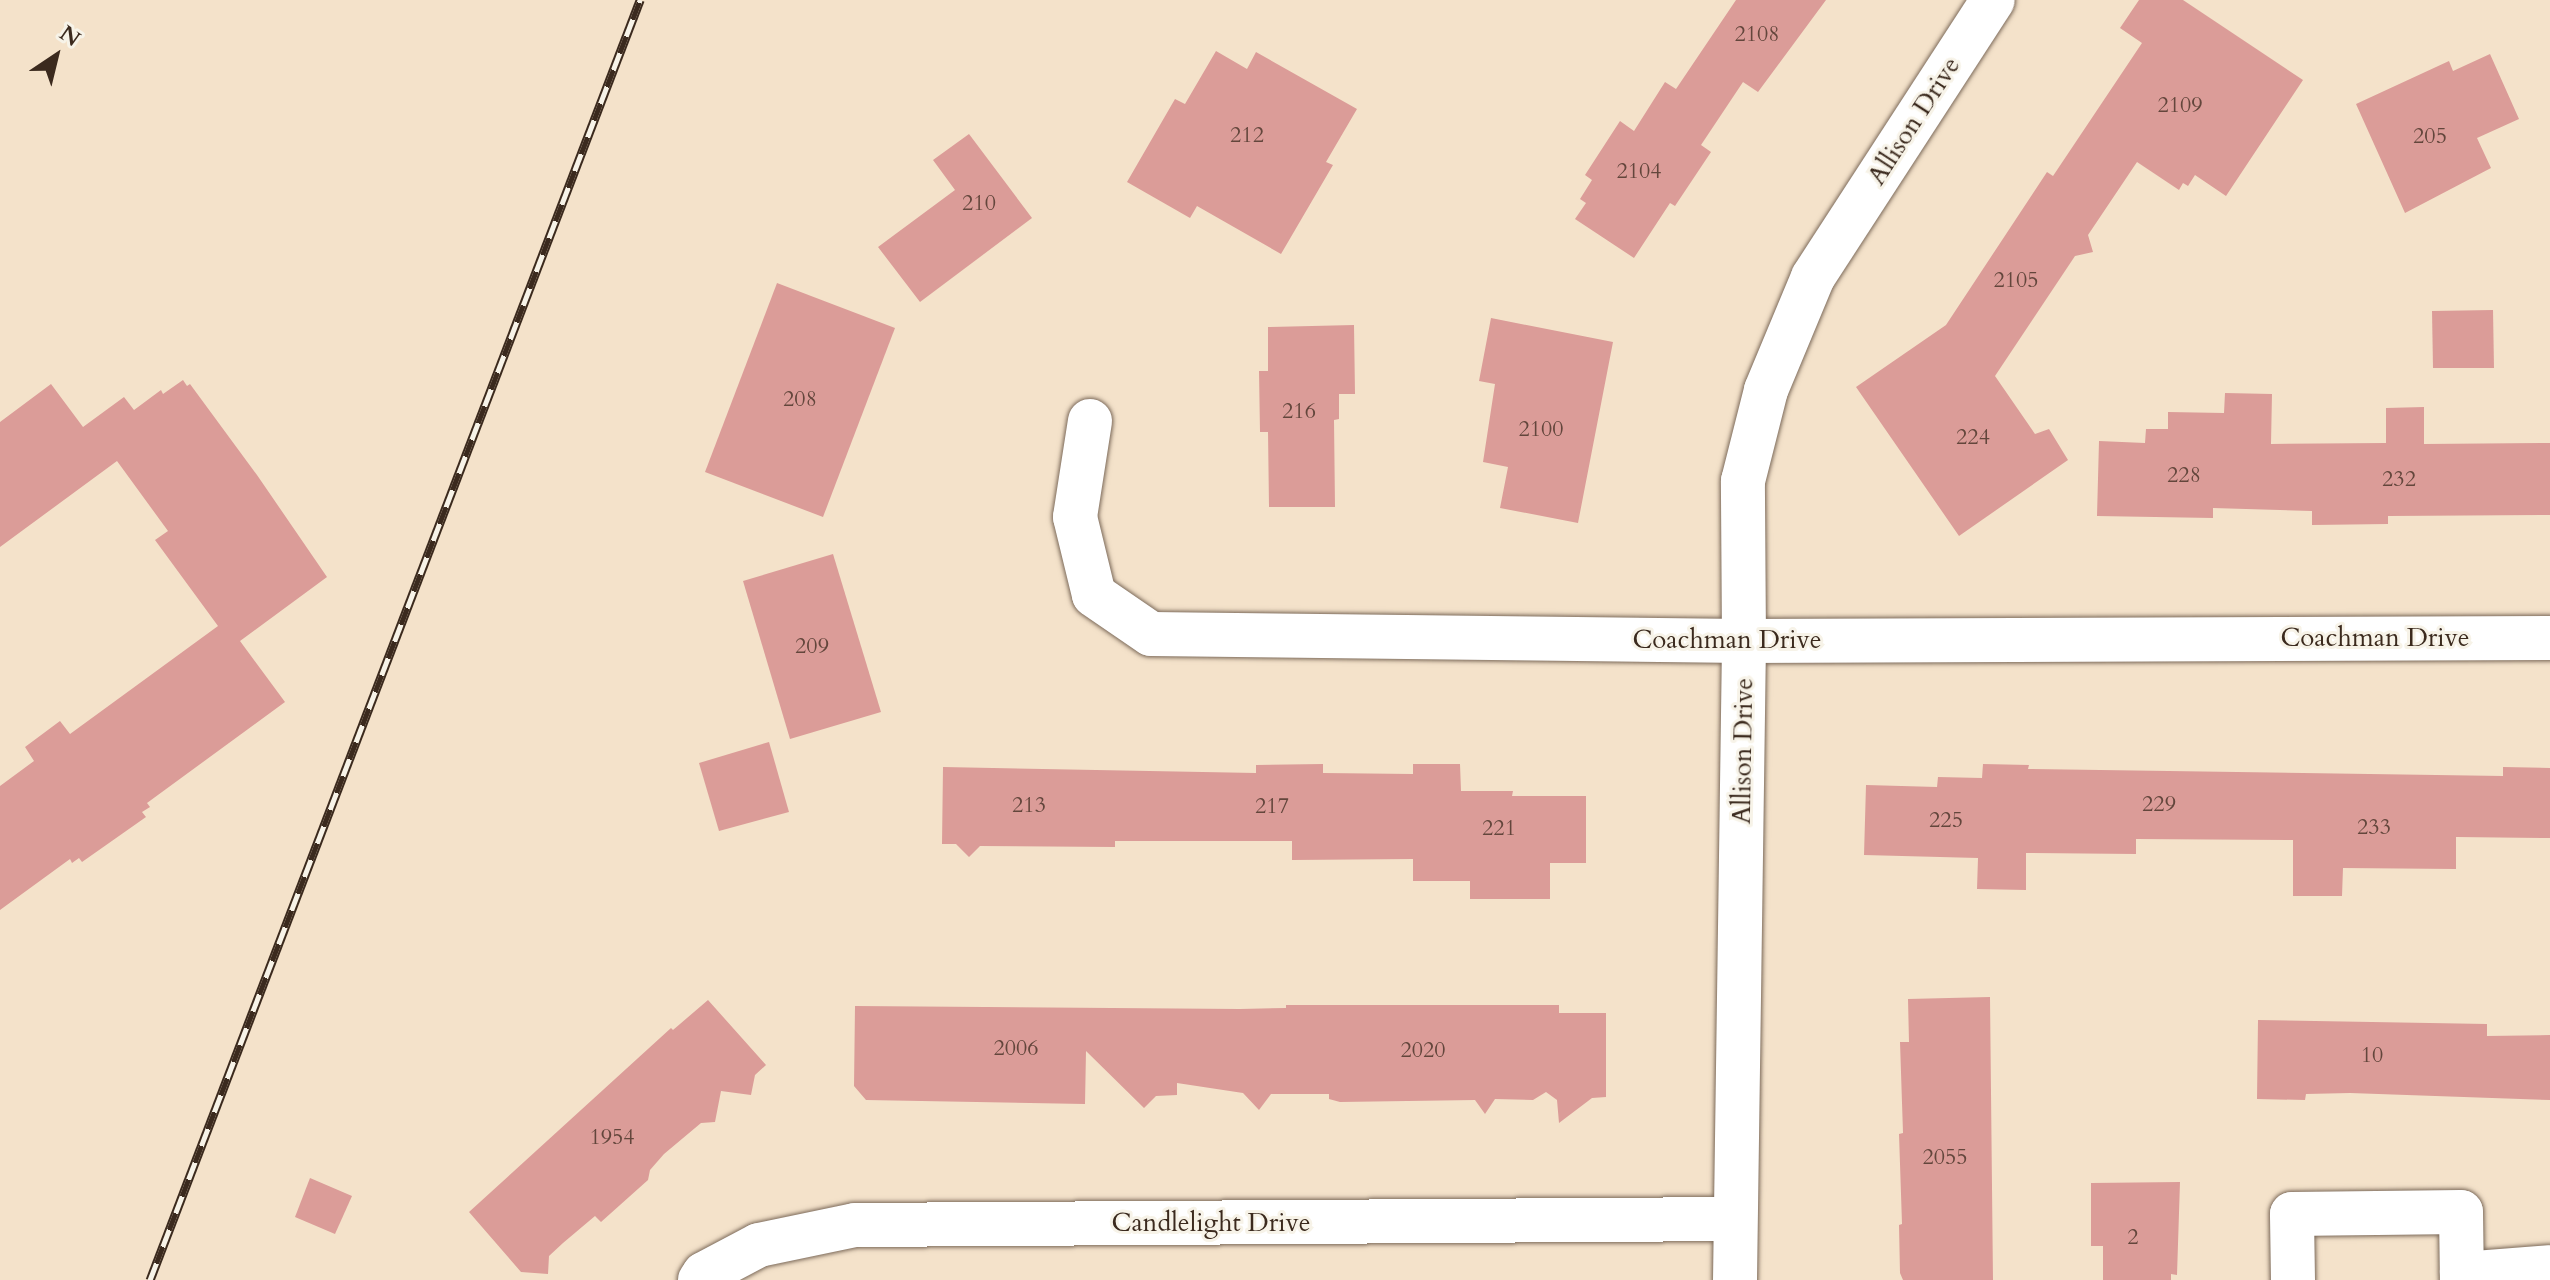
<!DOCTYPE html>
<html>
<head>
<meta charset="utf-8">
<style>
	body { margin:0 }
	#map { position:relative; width:2550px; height:1280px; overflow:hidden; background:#f4e2ca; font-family:Cardo,serif }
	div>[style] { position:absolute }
	.building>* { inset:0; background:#db9c98 }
	.roads { filter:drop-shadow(0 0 2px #7c6a5a) drop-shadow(0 0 2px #7c6a5a) }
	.minor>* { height:44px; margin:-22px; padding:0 22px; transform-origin:22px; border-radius:22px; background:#fff }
	.rail>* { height:9px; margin-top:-4.5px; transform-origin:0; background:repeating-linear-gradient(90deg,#f7f3e8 0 18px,#3b2a1e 0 36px); box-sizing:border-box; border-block:2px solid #3b2a1e }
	span { translate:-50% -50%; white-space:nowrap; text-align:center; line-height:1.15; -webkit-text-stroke:6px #f7f3e8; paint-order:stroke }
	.number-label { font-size:22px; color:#63463c }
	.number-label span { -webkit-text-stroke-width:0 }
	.street-label { font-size:26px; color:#3b2a1e }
	.north { position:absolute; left:16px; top:16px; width:80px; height:80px; -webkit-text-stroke:6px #f7f3e8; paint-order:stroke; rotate:35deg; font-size:22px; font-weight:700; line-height:32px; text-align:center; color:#3b2a1e }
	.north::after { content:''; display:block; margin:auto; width:28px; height:36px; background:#3b2a1e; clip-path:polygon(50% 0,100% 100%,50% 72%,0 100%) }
</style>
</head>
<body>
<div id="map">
	<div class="building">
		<i style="clip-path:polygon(1736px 0,1826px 0,1758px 92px,1743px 82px,1701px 145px,1711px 152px,1675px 206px,1670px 203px,1634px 258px,1575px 219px,1586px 203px,1580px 199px,1592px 180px,1585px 175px,1620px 121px,1634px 131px,1665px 82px,1676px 89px)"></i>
		<i style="clip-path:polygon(2139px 0,2183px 0,2303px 80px,2226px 196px,2195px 175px,2188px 186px,2183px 183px,2179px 190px,2137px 162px,2088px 235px,2093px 252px,2075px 256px,1995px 376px,2035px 434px,2049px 429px,2068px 460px,1959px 536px,1856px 387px,1946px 325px,2047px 172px,2053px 176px,2142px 43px,2120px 28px)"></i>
		<i style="clip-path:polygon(1216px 51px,1247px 69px,1256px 52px,1357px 109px,1326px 162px,1333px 165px,1281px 254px,1197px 206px,1190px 218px,1127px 182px,1175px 99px,1185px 104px)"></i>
		<i style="clip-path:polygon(2490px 54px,2519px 119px,2477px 138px,2491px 168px,2405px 213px,2356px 104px,2449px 61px,2453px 71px)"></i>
		<i style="clip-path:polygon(969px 134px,1032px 218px,920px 302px,878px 247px,955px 190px,933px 160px)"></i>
		<i style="clip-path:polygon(777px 283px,895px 328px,823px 517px,705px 472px)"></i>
		<i style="clip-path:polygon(2493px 310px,2494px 368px,2433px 368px,2432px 311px)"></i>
		<i style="clip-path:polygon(1491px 318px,1613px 342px,1578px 523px,1500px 508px,1508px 467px,1483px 462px,1495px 384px,1479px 381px)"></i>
		<i style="clip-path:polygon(1354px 325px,1355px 394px,1339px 394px,1339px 419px,1334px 420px,1335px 507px,1269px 507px,1268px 432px,1260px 432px,1259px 371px,1268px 371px,1268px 327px)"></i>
		<i style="clip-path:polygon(183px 380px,187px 386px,190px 384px,257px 475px,327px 577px,240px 641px,285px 702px,147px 803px,150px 807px,142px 812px,146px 817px,82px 862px,79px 858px,72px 863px,70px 859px,0 910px,0 786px,34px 761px,25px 747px,60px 721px,70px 734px,218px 626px,155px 540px,168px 531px,117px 461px,0 547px,0 422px,51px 384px,83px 427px,124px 397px,134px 410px,161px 390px,163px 394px)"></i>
		<i style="clip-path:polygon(2225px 393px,2272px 394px,2271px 444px,2386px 443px,2386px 408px,2424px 407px,2424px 444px,2550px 443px,2550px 515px,2388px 516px,2388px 524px,2312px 525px,2312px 511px,2213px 508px,2213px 518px,2097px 516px,2099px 441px,2145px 443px,2146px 429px,2168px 429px,2168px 412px,2224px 413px)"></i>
		<i style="clip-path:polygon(833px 554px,881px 712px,790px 739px,743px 581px)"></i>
		<i style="clip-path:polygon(769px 742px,789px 812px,719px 831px,699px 763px)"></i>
		<i style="clip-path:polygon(1323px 764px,1323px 773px,1413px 774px,1413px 764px,1460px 764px,1461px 791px,1513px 791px,1512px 796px,1586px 796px,1586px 863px,1550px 863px,1550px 899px,1470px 899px,1470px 881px,1413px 881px,1413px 859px,1292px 860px,1292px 841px,1115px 841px,1115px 847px,980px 846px,969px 857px,956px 844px,942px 844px,943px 767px,1256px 773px,1256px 765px)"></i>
		<i style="clip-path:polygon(1983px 764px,2029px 765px,2028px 769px,2503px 776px,2503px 767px,2550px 768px,2550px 838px,2456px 837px,2456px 869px,2343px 868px,2342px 896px,2293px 896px,2293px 840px,2136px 839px,2136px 854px,2026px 853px,2026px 890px,1977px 889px,1978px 858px,1864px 855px,1866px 785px,1937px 787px,1938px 777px,1982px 778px)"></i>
		<i style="clip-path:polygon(1990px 997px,1993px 1280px,1903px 1280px,1900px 1273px,1899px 1225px,1902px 1224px,1899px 1134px,1903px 1133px,1900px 1042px,1909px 1042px,1908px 999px)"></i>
		<i style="clip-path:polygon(708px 1000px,766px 1065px,755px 1075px,751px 1095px,721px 1091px,715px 1122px,701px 1123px,664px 1154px,650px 1170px,648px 1180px,601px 1222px,595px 1216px,563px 1243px,549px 1256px,548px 1274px,521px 1272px,469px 1212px,671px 1028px,673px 1030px)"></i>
		<i style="clip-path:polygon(1286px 1005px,1559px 1005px,1559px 1013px,1606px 1013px,1606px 1097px,1592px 1098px,1559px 1123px,1557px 1100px,1546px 1092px,1533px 1100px,1495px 1099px,1485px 1114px,1475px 1100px,1340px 1102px,1329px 1099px,1329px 1094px,1271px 1094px,1259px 1110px,1243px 1093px,1177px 1083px,1177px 1095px,1156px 1096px,1144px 1108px,1086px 1051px,1085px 1104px,866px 1100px,854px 1086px,855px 1006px,1240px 1009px,1286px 1008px)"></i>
		<i style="clip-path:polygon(2258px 1020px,2487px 1024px,2487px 1036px,2550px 1035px,2550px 1100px,2350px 1093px,2306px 1094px,2305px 1100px,2257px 1099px)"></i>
		<i style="clip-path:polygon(310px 1178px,352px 1196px,335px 1234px,295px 1217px)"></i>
		<i style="clip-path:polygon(2180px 1182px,2177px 1275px,2171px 1274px,2171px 1280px,2103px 1280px,2103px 1246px,2091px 1246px,2091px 1183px)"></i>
	</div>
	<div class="roads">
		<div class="minor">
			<i style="left:1090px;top:421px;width:97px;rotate:98.9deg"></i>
			<i style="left:1075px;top:517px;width:80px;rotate:76.3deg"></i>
			<i style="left:1094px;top:595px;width:69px;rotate:34.4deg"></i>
			<i style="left:1151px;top:634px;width:593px;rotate:0.68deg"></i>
			<i style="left:1744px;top:641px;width:806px;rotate:-0.21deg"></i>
			<i style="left:2462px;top:1274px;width:88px;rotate:-4.5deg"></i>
			<i style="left:700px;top:1280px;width:7px;rotate:-56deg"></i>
			<i style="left:704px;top:1274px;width:62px;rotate:-27.8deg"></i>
			<i style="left:759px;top:1245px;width:98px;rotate:-11.8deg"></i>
			<i style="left:855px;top:1225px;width:880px;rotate:-0.39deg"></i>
			<i style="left:1735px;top:1280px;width:639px;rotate:-89.19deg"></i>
			<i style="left:1744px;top:641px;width:160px;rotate:-90.4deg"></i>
			<i style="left:1743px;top:481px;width:94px;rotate:-75.8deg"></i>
			<i style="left:1766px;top:390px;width:122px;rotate:-67.4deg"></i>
			<i style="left:1813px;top:277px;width:330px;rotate:-57deg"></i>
			<i style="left:2293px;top:1280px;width:66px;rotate:-90.9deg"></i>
			<i style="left:2292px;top:1214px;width:169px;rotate:-0.7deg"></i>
			<i style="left:2461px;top:1212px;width:68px;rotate:89.2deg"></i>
		</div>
	</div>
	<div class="rail">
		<i style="left:150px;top:1280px;width:1371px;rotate:-69.05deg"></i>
	</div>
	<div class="number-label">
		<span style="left:1757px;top:35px">2108</span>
		<span style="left:2180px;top:106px">2109</span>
		<span style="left:1247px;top:136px">212</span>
		<span style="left:2430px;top:137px">205</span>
		<span style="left:1639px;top:172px">2104</span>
		<span style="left:979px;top:204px">210</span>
		<span style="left:2016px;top:281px">2105</span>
		<span style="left:800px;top:400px">208</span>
		<span style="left:1299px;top:412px">216</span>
		<span style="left:1541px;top:430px">2100</span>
		<span style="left:1973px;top:438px">224</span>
		<span style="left:2184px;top:476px">228</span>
		<span style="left:2399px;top:480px">232</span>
		<span style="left:812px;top:647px">209</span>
		<span style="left:2159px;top:805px">229</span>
		<span style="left:1029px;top:806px">213</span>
		<span style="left:1272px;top:807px">217</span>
		<span style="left:1946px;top:821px">225</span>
		<span style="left:2374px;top:828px">233</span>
		<span style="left:1499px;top:829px">221</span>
		<span style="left:1016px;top:1049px">2006</span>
		<span style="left:1423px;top:1051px">2020</span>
		<span style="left:2372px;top:1056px">10</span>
		<span style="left:612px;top:1138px">1954</span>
		<span style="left:1945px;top:1158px">2055</span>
		<span style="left:2133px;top:1238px">2</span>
	</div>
	<div class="street-label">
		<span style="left:1914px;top:121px;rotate:-57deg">Allison Drive</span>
		<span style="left:2375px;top:638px">Coachman Drive</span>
		<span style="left:1727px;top:640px">Coachman Drive</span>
		<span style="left:1743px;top:751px;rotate:-89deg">Allison Drive</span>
		<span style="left:1211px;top:1223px">Candlelight Drive</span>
	</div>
	<div class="north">N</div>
</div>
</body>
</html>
